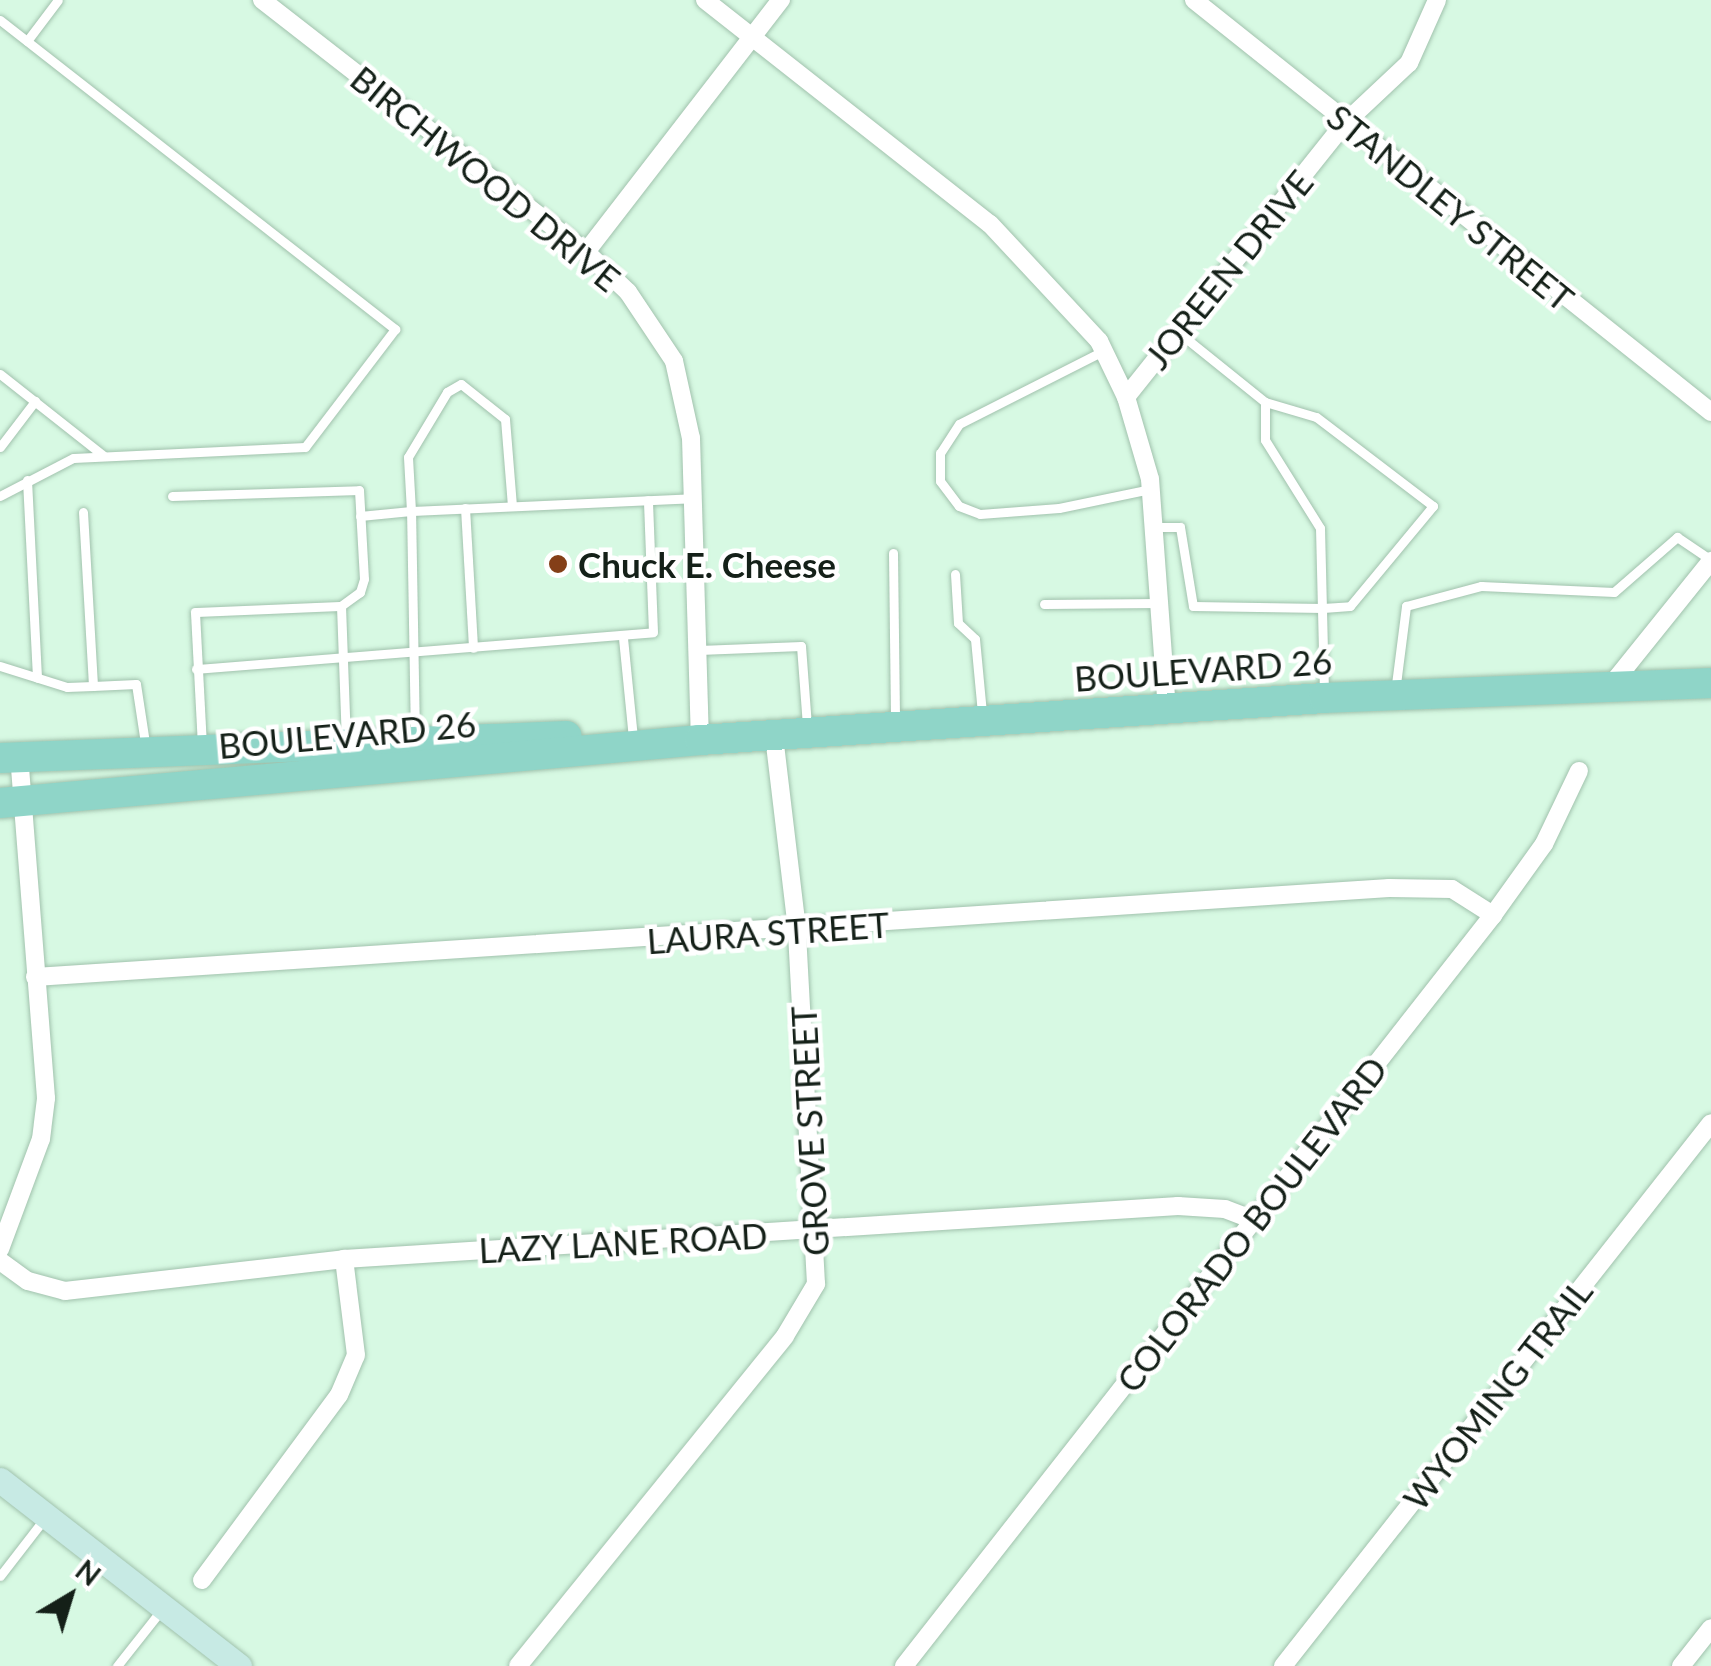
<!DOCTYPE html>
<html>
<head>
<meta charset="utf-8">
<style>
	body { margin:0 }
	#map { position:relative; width:1711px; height:1666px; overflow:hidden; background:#d7f9e3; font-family:Lato,sans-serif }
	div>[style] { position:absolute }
	.roads { filter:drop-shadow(0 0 2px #a1c2ad) drop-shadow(0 0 2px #a1c2ad) }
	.service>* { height:9px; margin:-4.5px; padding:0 4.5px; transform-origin:4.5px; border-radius:4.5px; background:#fff }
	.minor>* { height:18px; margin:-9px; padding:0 9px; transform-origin:9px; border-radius:9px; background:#fff }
	.secondary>* { height:25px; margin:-12.5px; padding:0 12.5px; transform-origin:12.5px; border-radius:12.5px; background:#c7eae4 }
	.primary>* { height:30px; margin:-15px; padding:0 15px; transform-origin:15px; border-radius:15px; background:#8fd5c8 }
	.dots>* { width:28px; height:28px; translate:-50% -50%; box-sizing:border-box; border:5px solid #fff; border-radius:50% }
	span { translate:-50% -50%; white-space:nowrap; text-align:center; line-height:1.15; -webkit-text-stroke:9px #fff; paint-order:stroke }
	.street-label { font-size:35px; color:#142018 }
	.poi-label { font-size:35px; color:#142018; font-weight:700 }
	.left { translate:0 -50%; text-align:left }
	.north { position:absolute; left:20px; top:1546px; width:100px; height:100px; -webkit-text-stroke:8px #fff; paint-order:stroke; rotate:38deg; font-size:28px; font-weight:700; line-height:40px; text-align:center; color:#142018 }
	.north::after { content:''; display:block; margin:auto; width:35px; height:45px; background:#142018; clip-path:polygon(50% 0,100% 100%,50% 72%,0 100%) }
</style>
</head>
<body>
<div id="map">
	<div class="roads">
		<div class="service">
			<i style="left:0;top:20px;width:502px;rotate:38.04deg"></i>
			<i style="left:395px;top:329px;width:148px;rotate:127.3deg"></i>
			<i style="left:305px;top:447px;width:232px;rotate:177.3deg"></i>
			<i style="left:73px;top:458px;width:82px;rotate:152.5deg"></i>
			<i style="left:27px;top:41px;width:51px;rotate:-52.9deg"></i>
			<i style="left:1103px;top:351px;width:161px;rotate:153.1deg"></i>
			<i style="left:959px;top:424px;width:35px;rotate:123deg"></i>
			<i style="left:940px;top:453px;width:28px;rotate:90deg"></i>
			<i style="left:940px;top:481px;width:31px;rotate:53deg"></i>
			<i style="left:959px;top:506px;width:22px;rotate:21deg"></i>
			<i style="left:980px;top:514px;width:79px;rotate:-4.3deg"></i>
			<i style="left:1059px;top:508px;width:94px;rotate:-11.7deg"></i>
			<i style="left:0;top:374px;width:132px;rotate:38.3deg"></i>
			<i style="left:1265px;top:402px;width:38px;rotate:90deg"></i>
			<i style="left:1265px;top:440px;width:104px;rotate:58deg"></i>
			<i style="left:1320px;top:528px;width:166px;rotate:88.6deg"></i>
			<i style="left:0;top:447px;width:58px;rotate:-52.7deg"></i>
			<i style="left:27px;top:480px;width:198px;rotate:87.1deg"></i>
			<i style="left:172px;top:496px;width:187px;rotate:-1.8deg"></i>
			<i style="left:359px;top:490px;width:89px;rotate:86.8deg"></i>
			<i style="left:364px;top:579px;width:14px;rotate:107deg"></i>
			<i style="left:360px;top:592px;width:24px;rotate:144deg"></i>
			<i style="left:341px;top:606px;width:134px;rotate:87.9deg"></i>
			<i style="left:465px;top:508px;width:140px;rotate:86.7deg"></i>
			<i style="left:83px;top:512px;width:174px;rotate:86.7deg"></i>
			<i style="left:93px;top:686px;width:43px;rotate:-2.7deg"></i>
			<i style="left:136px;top:684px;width:66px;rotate:81.3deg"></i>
			<i style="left:360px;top:516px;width:51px;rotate:-5.6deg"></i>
			<i style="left:411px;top:511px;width:54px;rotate:-93.2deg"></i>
			<i style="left:408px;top:457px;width:76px;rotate:-59deg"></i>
			<i style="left:447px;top:392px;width:16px;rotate:-30deg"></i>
			<i style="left:461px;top:384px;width:56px;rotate:38.5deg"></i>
			<i style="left:505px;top:419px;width:87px;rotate:85.4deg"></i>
			<i style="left:1157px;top:527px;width:23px"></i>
			<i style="left:1180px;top:527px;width:80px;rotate:80.7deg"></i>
			<i style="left:1193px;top:606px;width:130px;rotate:0.9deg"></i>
			<i style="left:1323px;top:608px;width:27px;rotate:-4deg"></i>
			<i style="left:1350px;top:606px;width:130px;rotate:-50.3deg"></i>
			<i style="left:1433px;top:506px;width:147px;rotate:-142.7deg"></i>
			<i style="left:1316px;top:417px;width:53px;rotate:-163.6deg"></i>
			<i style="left:1265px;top:402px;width:112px;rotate:-141.2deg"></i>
			<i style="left:893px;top:553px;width:167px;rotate:89.3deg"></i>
			<i style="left:955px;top:574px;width:49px;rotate:86.5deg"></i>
			<i style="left:958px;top:623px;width:23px;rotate:43deg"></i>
			<i style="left:975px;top:639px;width:74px;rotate:84.6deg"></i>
			<i style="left:1044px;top:604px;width:115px;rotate:-0.5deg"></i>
			<i style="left:623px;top:638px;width:100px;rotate:84.3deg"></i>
			<i style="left:699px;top:650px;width:102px;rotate:-2.2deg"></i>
			<i style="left:801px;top:646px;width:79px;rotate:85.7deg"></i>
			<i style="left:0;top:666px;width:70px;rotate:17.4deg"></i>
			<i style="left:67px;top:687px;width:26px;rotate:-2deg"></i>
			<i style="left:196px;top:669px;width:458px;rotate:-4.6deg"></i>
			<i style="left:653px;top:632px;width:132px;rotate:-92.2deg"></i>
			<i style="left:1395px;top:692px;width:87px;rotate:-82.7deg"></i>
			<i style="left:1406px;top:606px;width:78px;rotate:-14.9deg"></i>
			<i style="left:1481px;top:586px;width:133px;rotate:2.6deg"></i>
			<i style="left:1614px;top:592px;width:84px;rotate:-41.1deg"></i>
			<i style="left:1677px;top:537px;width:41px;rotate:34.1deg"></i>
			<i style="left:415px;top:737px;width:226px;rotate:-91deg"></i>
			<i style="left:411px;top:511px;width:282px;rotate:-2.6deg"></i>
			<i style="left:202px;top:746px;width:134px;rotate:-93deg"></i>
			<i style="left:195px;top:612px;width:146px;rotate:-2.4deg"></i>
			<i style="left:0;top:1576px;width:72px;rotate:-52.3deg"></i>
			<i style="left:117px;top:1666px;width:73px;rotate:-51.7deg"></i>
		</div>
		<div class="minor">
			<i style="left:262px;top:0;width:410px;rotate:37.9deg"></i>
			<i style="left:586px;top:252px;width:58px;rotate:43.6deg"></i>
			<i style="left:628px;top:292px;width:83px;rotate:56.3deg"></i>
			<i style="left:674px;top:361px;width:79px;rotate:77.6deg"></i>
			<i style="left:691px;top:438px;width:302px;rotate:88.3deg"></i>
			<i style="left:705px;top:0;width:362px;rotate:38.2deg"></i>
			<i style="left:990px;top:224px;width:160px;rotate:47deg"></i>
			<i style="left:1099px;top:341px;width:62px;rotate:64.3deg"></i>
			<i style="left:1126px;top:397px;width:85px;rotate:73.7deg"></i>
			<i style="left:1150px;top:479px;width:230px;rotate:85.8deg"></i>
			<i style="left:1194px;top:0;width:661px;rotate:38.55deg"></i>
			<i style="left:586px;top:252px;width:319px;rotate:-52.3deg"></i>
			<i style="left:1126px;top:397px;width:351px;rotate:-51.4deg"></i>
			<i style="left:1345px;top:123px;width:88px;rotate:-43.2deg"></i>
			<i style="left:1409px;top:63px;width:69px;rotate:-66deg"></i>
			<i style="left:1612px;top:684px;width:158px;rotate:-51.2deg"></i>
			<i style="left:35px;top:977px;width:1357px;rotate:-3.76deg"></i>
			<i style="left:1389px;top:888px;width:63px;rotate:0.9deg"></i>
			<i style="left:1452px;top:889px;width:49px;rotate:32.4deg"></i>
			<i style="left:0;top:1249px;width:117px;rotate:-69.6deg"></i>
			<i style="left:41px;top:1139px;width:41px;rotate:-83deg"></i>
			<i style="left:46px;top:1098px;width:342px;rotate:-94.5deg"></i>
			<i style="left:0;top:1261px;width:34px;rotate:36deg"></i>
			<i style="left:28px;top:1281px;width:38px;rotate:15deg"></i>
			<i style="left:65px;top:1291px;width:281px;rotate:-6.5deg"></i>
			<i style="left:344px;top:1259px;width:836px;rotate:-3.64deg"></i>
			<i style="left:1178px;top:1206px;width:47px;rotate:3.7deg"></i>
			<i style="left:1225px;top:1209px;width:30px;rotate:21deg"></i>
			<i style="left:202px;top:1580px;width:230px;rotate:-53.5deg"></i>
			<i style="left:339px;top:1395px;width:43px;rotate:-67deg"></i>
			<i style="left:356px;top:1355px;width:97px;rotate:-97.1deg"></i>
			<i style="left:518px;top:1666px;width:424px;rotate:-51deg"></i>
			<i style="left:785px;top:1336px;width:61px;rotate:-59.2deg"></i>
			<i style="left:816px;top:1284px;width:356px;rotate:-93.1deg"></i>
			<i style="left:797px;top:929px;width:195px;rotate:-96.8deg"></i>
			<i style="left:904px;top:1666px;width:954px;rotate:-51.89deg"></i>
			<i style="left:1493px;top:915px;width:87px;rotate:-54.3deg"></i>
			<i style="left:1544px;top:844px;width:81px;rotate:-64.4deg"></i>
			<i style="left:1283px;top:1666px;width:691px;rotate:-51.75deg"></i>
			<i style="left:1681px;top:1666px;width:48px;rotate:-51.7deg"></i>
		</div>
		<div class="secondary">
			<i style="left:0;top:1480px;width:303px;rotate:37.9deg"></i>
		</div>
		<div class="primary">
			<i style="left:0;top:758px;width:567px;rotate:-2.22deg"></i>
			<i style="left:0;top:803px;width:703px;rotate:-5.14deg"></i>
			<i style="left:700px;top:740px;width:625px;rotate:-3.85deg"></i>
			<i style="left:1324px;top:698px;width:387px;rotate:-2.2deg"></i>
		</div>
	</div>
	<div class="dots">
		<i style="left:558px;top:564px;background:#843f18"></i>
	</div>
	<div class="street-label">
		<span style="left:486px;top:178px;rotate:39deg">BIRCHWOOD DRIVE</span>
		<span style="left:1451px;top:207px;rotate:39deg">STANDLEY STREET</span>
		<span style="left:1228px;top:269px;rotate:-51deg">JOREEN DRIVE</span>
		<span style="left:1203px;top:669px;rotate:-4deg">BOULEVARD 26</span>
		<span style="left:347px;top:734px;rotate:-5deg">BOULEVARD 26</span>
		<span style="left:768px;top:932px;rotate:-4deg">LAURA STREET</span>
		<span style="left:809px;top:1131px;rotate:-93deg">GROVE STREET</span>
		<span style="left:1251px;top:1224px;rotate:-52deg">COLORADO BOULEVARD</span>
		<span style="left:623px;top:1242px;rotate:-3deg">LAZY LANE ROAD</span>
		<span style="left:1497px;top:1394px;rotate:-52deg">WYOMING TRAIL</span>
	</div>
	<div class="poi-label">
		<span class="left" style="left:578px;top:564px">Chuck E. Cheese</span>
	</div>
	<div class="north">N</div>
</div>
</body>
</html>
